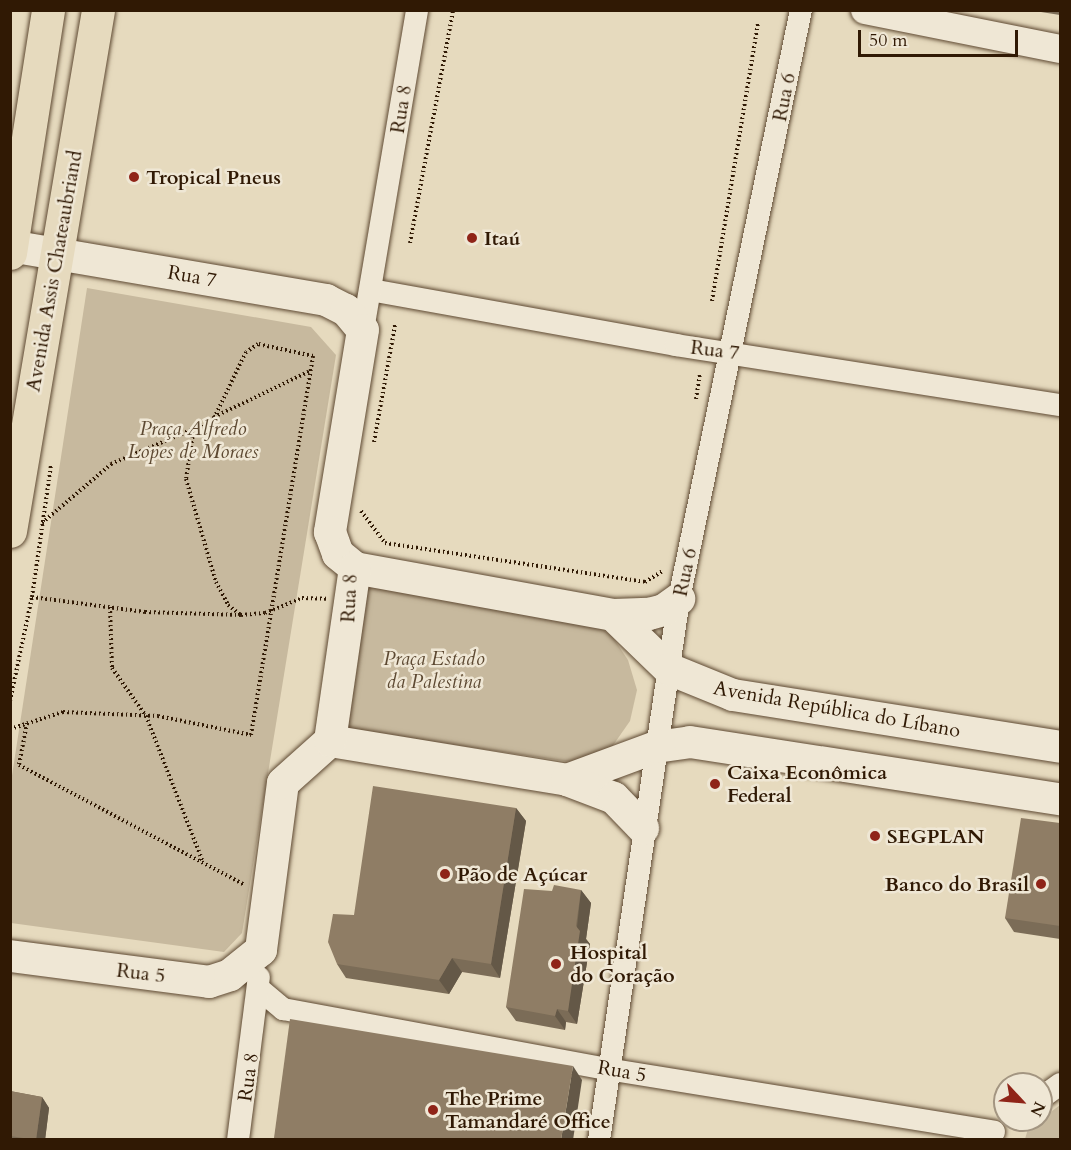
<!DOCTYPE html>
<html>
<head>
<meta charset="utf-8">
<style>
	body { margin:0 }
	#map { position:relative; width:1071px; height:1150px; overflow:hidden; background:#e6dabe; font-family:Cardo,serif }
	div>[style] { position:absolute }
	.green>* { inset:0; background:#c7b99e }
	.path>* { height:4px; margin-top:-2px; transform-origin:0; background:repeating-linear-gradient(90deg,#301904 0 1.5px,transparent 0 4.5px) }
	.roads { filter:drop-shadow(0 0 2px #5e4932) drop-shadow(0 0 2px #5e4932) }
	.minor>* { height:22px; margin:-11px; padding:0 11px; transform-origin:11px; border-radius:11px; background:#efe7d5 }
	.tertiary>* { height:28px; margin:-14px; padding:0 14px; transform-origin:14px; border-radius:14px; background:#efe7d5 }
	.secondary>* { height:32px; margin:-16px; padding:0 16px; transform-origin:16px; border-radius:16px; background:#efe7d5 }
	.primary>* { height:33px; margin:-16.5px; padding:0 16.5px; transform-origin:16.5px; border-radius:16.5px; background:#e6dabe }
	.wall>* { inset:0; background:#7b6c57 }
	.shaded-wall>* { inset:0; background:#645847 }
	.building>* { inset:0; background:#8f7d65 }
	.dots>* { width:16px; height:16px; translate:-50% -50%; box-sizing:border-box; border:3px solid #efe7d5; border-radius:50% }
	span { translate:-50% -50%; white-space:nowrap; text-align:center; line-height:1.15; -webkit-text-stroke:5px #efe7d5; paint-order:stroke }
	.street-label { font-size:20px; color:#301904 }
	.poi-label { font-size:20px; color:#301904; font-weight:700 }
	.left { translate:0 -50%; text-align:left }
	.right { translate:-100% -50%; text-align:right }
	.park-label { font-size:20px; color:#5d4932; font-style:italic }
	.frame { position:absolute; inset:0; border:12px solid #301904; pointer-events:none }
	.north { position:absolute; left:993px; top:1072px; width:60px; height:60px; box-sizing:border-box; background:#efe7d5; border:2px solid #a39581; border-radius:50%; rotate:116deg; font-size:16px; font-weight:700; line-height:24px; text-align:center; color:#301904 }
	.north::after { content:''; display:block; margin:auto; width:21px; height:27px; background:#8f2418; clip-path:polygon(50% 0,100% 100%,50% 72%,0 100%) }
	.scale { position:absolute; left:858px; top:30px; width:160px; height:27px; box-sizing:border-box; border:3px solid #301904; border-top:0; padding-left:8px; font-size:18px; line-height:21px; white-space:nowrap; color:#301904; -webkit-text-stroke:4px #efe7d5; paint-order:stroke }
</style>
</head>
<body>
<div id="map">
	<div class="green">
		<i style="clip-path:polygon(87px 288px,311px 327px,336px 355px,242px 933px,224px 952px,11px 923px,11px 782px)"></i>
		<i style="clip-path:polygon(364px 584px,600px 628px,612px 636px,628px 660px,637px 690px,630px 721px,607px 754px,585px 764px,344px 729px)"></i>
		<i style="clip-path:polygon(1060px 1105px,1060px 1139px,1025px 1139px,1028px 1129px)"></i>
	</div>
	<div class="path">
		<i style="left:410px;top:243px;width:237px;rotate:-79.5deg"></i>
		<i style="left:712px;top:301px;width:283px;rotate:-80.6deg"></i>
		<i style="left:696px;top:399px;width:25px;rotate:-81deg"></i>
		<i style="left:214px;top:417px;width:106px;rotate:-25.6deg"></i>
		<i style="left:374px;top:442px;width:119px;rotate:-79.8deg"></i>
		<i style="left:361px;top:511px;width:40px;rotate:53deg"></i>
		<i style="left:385px;top:543px;width:263px;rotate:8.5deg"></i>
		<i style="left:645px;top:582px;width:22px;rotate:-32deg"></i>
		<i style="left:42px;top:523px;width:91px;rotate:-40.5deg"></i>
		<i style="left:111px;top:464px;width:89px;rotate:-23.1deg"></i>
		<i style="left:32px;top:597px;width:114px;rotate:7.6deg"></i>
		<i style="left:145px;top:612px;width:96px;rotate:1.8deg"></i>
		<i style="left:241px;top:615px;width:24px;rotate:-5deg"></i>
		<i style="left:265px;top:613px;width:40px;rotate:-22deg"></i>
		<i style="left:302px;top:598px;width:25px;rotate:2deg"></i>
		<i style="left:110px;top:607px;width:61px;rotate:88.1deg"></i>
		<i style="left:112px;top:668px;width:59px;rotate:54.7deg"></i>
		<i style="left:146px;top:716px;width:157px;rotate:68.7deg"></i>
		<i style="left:10px;top:701px;width:106px;rotate:-78.1deg"></i>
		<i style="left:32px;top:597px;width:133px;rotate:-81.8deg"></i>
		<i style="left:27px;top:723px;width:43px;rotate:100.8deg"></i>
		<i style="left:19px;top:765px;width:254px;rotate:28deg"></i>
		<i style="left:10px;top:729px;width:56px;rotate:-17.8deg"></i>
		<i style="left:63px;top:712px;width:95px;rotate:2.4deg"></i>
		<i style="left:158px;top:716px;width:95px;rotate:11.5deg"></i>
		<i style="left:251px;top:735px;width:384px;rotate:-80.7deg"></i>
		<i style="left:313px;top:356px;width:56px;rotate:-167.7deg"></i>
		<i style="left:258px;top:344px;width:14px;rotate:146deg"></i>
		<i style="left:246px;top:352px;width:73px;rotate:115.9deg"></i>
		<i style="left:214px;top:418px;width:22px;rotate:153deg"></i>
		<i style="left:194px;top:428px;width:52px;rotate:98.9deg"></i>
		<i style="left:186px;top:479px;width:107px;rotate:73.8deg"></i>
		<i style="left:216px;top:582px;width:26px;rotate:62deg"></i>
		<i style="left:228px;top:605px;width:16px;rotate:38deg"></i>
	</div>
	<div class="roads">
		<div class="minor">
			<i style="left:371px;top:290px;width:310px;rotate:10.2deg"></i>
			<i style="left:676px;top:345px;width:389px;rotate:8.9deg"></i>
			<i style="left:363px;top:330px;width:325px;rotate:-80.4deg"></i>
			<i style="left:258px;top:988px;width:33px;rotate:40deg"></i>
			<i style="left:283px;top:1009px;width:330px;rotate:10.5deg"></i>
			<i style="left:607px;top:1069px;width:392px;rotate:9.2deg"></i>
			<i style="left:1041px;top:1098px;width:24px;rotate:-36deg"></i>
			<i style="left:238px;top:1140px;width:164px;rotate:-82.7deg"></i>
			<i style="left:599px;top:1140px;width:547px;rotate:-81.59deg"></i>
			<i style="left:679px;top:599px;width:602px;rotate:-78.3deg"></i>
		</div>
		<div class="tertiary">
			<i style="left:865px;top:10px;width:199px;rotate:11.3deg"></i>
		</div>
		<div class="secondary">
			<i style="left:10px;top:246px;width:321px;rotate:9.7deg"></i>
			<i style="left:326px;top:300px;width:22px;rotate:27deg"></i>
			<i style="left:346px;top:310px;width:26px;rotate:50deg"></i>
			<i style="left:363px;top:330px;width:205px;rotate:99.3deg"></i>
			<i style="left:330px;top:532px;width:23px;rotate:70deg"></i>
			<i style="left:338px;top:554px;width:22px;rotate:39deg"></i>
			<i style="left:355px;top:568px;width:262px;rotate:10.3deg"></i>
			<i style="left:613px;top:615px;width:78px;rotate:44deg"></i>
			<i style="left:669px;top:669px;width:69px;rotate:22.1deg"></i>
			<i style="left:733px;top:695px;width:331px;rotate:9deg"></i>
			<i style="left:613px;top:615px;width:36px;rotate:-2deg"></i>
			<i style="left:649px;top:614px;width:16px;rotate:-15deg"></i>
			<i style="left:664px;top:610px;width:19px;rotate:-36deg"></i>
			<i style="left:330px;top:741px;width:240px;rotate:9.3deg"></i>
			<i style="left:567px;top:780px;width:95px;rotate:-20.3deg"></i>
			<i style="left:656px;top:747px;width:34px;rotate:-8deg"></i>
			<i style="left:690px;top:742px;width:374px;rotate:8.8deg"></i>
			<i style="left:567px;top:780px;width:50px;rotate:21deg"></i>
			<i style="left:614px;top:798px;width:42px;rotate:46deg"></i>
			<i style="left:10px;top:956px;width:201px;rotate:7.4deg"></i>
			<i style="left:209px;top:982px;width:22px;rotate:-18deg"></i>
			<i style="left:230px;top:975px;width:40px;rotate:-39deg"></i>
			<i style="left:261px;top:950px;width:168px;rotate:-82.5deg"></i>
			<i style="left:283px;top:783px;width:63px;rotate:-41.8deg"></i>
			<i style="left:330px;top:741px;width:175px;rotate:-81.8deg"></i>
		</div>
		<div class="primary">
			<i style="left:10px;top:253px;width:246px;rotate:-81.1deg"></i>
			<i style="left:10px;top:531px;width:528px;rotate:-80.41deg"></i>
		</div>
	</div>
	<div class="wall">
		<i style="clip-path:polygon(1040px 10px,1060px 10px,1060px 15px,1041px 12px)"></i>
		<i style="clip-path:polygon(516px 808px,526px 821px,500px 978px,462px 972px,449px 994px,346px 978px,337px 964px,354px 915px)"></i>
		<i style="clip-path:polygon(1060px 823px,1060px 939px,1014px 932px,1005px 918px)"></i>
		<i style="clip-path:polygon(581px 890px,591px 903px,586px 939px,590px 944px,577px 1024px,566px 1022px,565px 1030px,516px 1021px,506px 1007px)"></i>
		<i style="clip-path:polygon(10px 1091px,42px 1097px,49px 1108px,45px 1140px,10px 1140px)"></i>
	</div>
	<div class="shaded-wall">
		<i style="clip-path:polygon(516px 808px,526px 821px,500px 978px,491px 964px)"></i>
		<i style="clip-path:polygon(581px 890px,591px 903px,586px 939px,590px 944px,577px 1024px,568px 1011px)"></i>
		<i style="clip-path:polygon(452px 958px,462px 972px,449px 994px,439px 980px)"></i>
		<i style="clip-path:polygon(557px 1009px,566px 1022px,565px 1030px,555px 1016px)"></i>
		<i style="clip-path:polygon(573px 1066px,582px 1080px,573px 1140px,561px 1140px)"></i>
		<i style="clip-path:polygon(42px 1097px,49px 1108px,45px 1140px,36px 1140px)"></i>
	</div>
	<div class="building">
		<i style="clip-path:polygon(373px 786px,516px 808px,491px 964px,452px 958px,439px 980px,337px 964px,328px 942px,333px 914px,354px 915px)"></i>
		<i style="clip-path:polygon(1021px 818px,1060px 823px,1060px 926px,1005px 918px)"></i>
		<i style="clip-path:polygon(554px 885px,581px 890px,576px 926px,580px 931px,568px 1011px,557px 1009px,555px 1016px,506px 1007px,524px 889px,552px 891px)"></i>
		<i style="clip-path:polygon(290px 1019px,573px 1066px,561px 1140px,286px 1140px,274px 1138px)"></i>
		<i style="clip-path:polygon(10px 1091px,42px 1097px,36px 1140px,10px 1136px)"></i>
	</div>
	<div class="dots">
		<i style="left:134px;top:177px;background:#8f2418"></i>
		<i style="left:472px;top:238px;background:#8f2418"></i>
		<i style="left:715px;top:784px;background:#8f2418"></i>
		<i style="left:875px;top:836px;background:#8f2418"></i>
		<i style="left:445px;top:874px;background:#8f2418"></i>
		<i style="left:1041px;top:884px;background:#8f2418"></i>
		<i style="left:556px;top:964px;background:#8f2418"></i>
		<i style="left:433px;top:1110px;background:#8f2418"></i>
	</div>
	<div class="street-label">
		<span style="left:784px;top:97px;rotate:-79deg">Rua 6</span>
		<span style="left:401px;top:109px;rotate:-81deg">Rua 8</span>
		<span style="left:54px;top:271px;rotate:-80deg">Avenida Assis Chateaubriand</span>
		<span style="left:192px;top:276px;rotate:10deg">Rua 7</span>
		<span style="left:715px;top:350px;rotate:7deg">Rua 7</span>
		<span style="left:685px;top:572px;rotate:-78deg">Rua 6</span>
		<span style="left:349px;top:598px;rotate:-87deg">Rua 8</span>
		<span style="left:837px;top:709px;rotate:10deg">Avenida República do Líbano</span>
		<span style="left:141px;top:973px;rotate:7deg">Rua 5</span>
		<span style="left:622px;top:1071px;rotate:10deg">Rua 5</span>
		<span style="left:248px;top:1077px;rotate:-82deg">Rua 8</span>
	</div>
	<div class="poi-label">
		<span class="left" style="left:146px;top:177px">Tropical Pneus</span>
		<span class="left" style="left:484px;top:238px">Itaú</span>
		<span class="left" style="left:727px;top:784px">Caixa Econômica<br>Federal</span>
		<span class="left" style="left:887px;top:836px">SEGPLAN</span>
		<span class="left" style="left:457px;top:874px">Pão de Açúcar</span>
		<span class="right" style="left:1029px;top:884px">Banco do Brasil</span>
		<span class="left" style="left:570px;top:964px">Hospital<br>do Coração</span>
		<span class="left" style="left:445px;top:1110px">The Prime<br>Tamandaré Office</span>
	</div>
	<div class="park-label">
		<span style="left:193px;top:440px">Praça Alfredo<br>Lopes de Moraes</span>
		<span style="left:434px;top:670px">Praça Estado<br>da Palestina</span>
	</div>
	<div class="frame"></div>
	<div class="north">N</div>
	<div class="scale">50 m</div>
</div>
</body>
</html>
